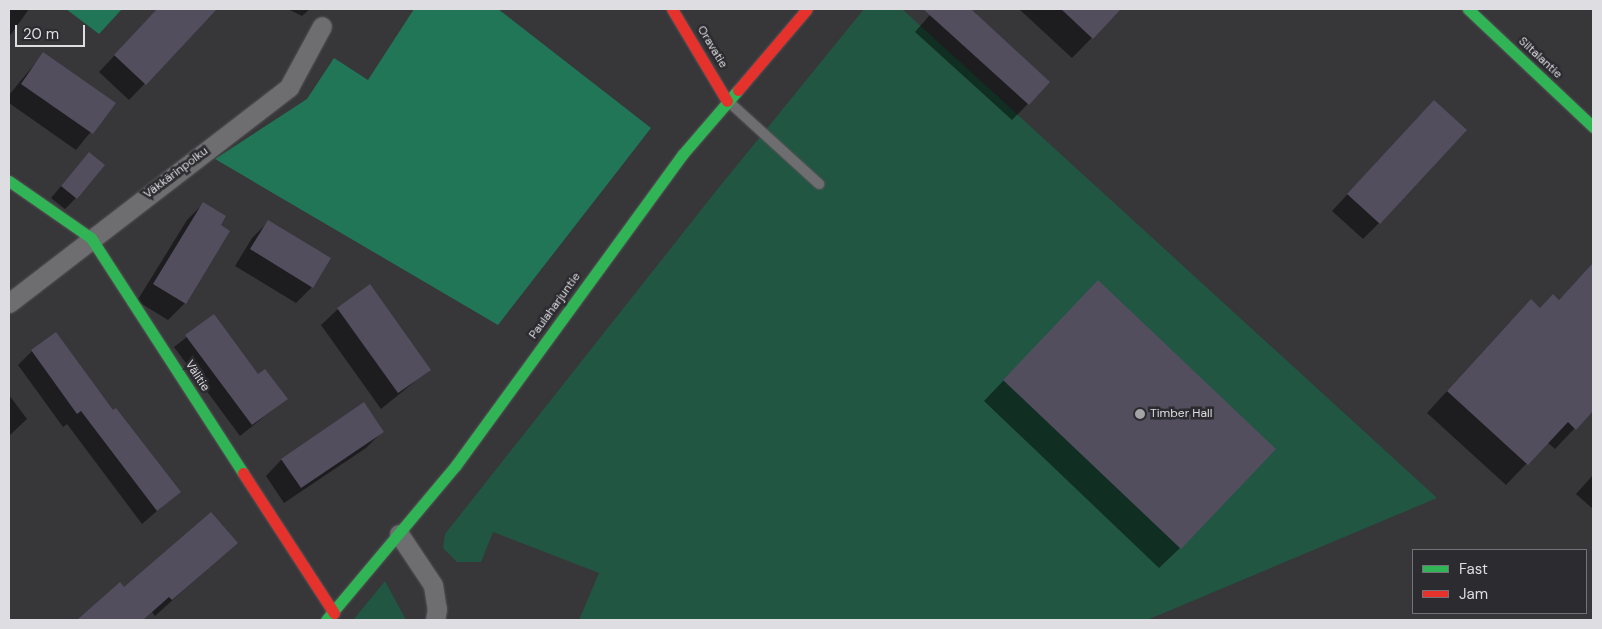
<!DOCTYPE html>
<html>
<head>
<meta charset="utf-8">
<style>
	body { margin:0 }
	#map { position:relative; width:1602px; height:629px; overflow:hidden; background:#373639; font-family:"DM Sans",sans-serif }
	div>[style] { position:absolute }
	.green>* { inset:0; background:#215642 }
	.forest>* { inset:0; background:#217658 }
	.shadow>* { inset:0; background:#0007 }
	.building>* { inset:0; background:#524e5e }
	.roads { filter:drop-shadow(0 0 1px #555457) drop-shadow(0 0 1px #555457) }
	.lane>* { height:10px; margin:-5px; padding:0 5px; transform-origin:5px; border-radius:5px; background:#6e6d70 }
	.street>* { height:19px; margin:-9.5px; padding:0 9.5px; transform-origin:9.5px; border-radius:9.5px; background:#6e6d70 }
	.fast>* { height:11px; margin:-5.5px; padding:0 5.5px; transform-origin:5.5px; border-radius:5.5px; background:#30b455 }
	.jam>* { height:11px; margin:-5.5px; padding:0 5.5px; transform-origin:5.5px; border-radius:5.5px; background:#e5322d }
	.dots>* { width:14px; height:14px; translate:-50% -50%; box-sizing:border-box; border:2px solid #2c2b30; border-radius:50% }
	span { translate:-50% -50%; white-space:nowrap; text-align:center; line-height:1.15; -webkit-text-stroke:5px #2c2b30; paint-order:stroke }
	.street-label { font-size:12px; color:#dedde1 }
	.poi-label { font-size:12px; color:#dedde1 }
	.left { translate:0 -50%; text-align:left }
	.frame { position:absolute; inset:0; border:10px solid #dedde1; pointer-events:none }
	.legend { position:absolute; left:1412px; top:549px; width:175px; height:65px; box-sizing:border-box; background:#2c2b30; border:1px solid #737277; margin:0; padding:6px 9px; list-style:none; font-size:15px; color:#dedde1 }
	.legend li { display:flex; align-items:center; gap:10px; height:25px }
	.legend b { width:25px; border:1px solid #737277 }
	.scale { position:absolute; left:15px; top:25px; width:70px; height:22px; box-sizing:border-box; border:2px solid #dedde1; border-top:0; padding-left:6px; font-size:15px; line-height:18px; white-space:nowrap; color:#dedde1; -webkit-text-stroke:4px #2c2b30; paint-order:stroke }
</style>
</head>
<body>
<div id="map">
	<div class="green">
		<i style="clip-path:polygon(864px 9px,902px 9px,1437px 498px,1147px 620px,579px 620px,599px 573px,493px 532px,481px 562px,457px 562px,443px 548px,445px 534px,720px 186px)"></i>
		<i style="clip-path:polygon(385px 581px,406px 620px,353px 620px)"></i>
	</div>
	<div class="forest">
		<i style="clip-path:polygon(66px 9px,122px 9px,99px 34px)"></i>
		<i style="clip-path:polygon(414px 9px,498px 9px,651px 128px,498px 325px,215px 159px,307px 99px,334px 58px,368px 80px)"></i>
	</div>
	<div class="shadow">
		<i style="clip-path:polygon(9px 9px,29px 9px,9px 37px)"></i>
		<i style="clip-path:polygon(158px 9px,216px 9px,129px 100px,99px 72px)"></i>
		<i style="clip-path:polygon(288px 9px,310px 9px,302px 16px)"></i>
		<i style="clip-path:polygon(935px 9px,969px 9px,1049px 82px,1012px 120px,915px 32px)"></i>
		<i style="clip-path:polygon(1019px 9px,1120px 9px,1072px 58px)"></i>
		<i style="clip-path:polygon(43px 54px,114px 103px,76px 150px,9px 103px,9px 95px)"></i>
		<i style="clip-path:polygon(1418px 118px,1379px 223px,1363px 239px,1332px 211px)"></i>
		<i style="clip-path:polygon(89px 153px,76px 198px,65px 209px,51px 198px)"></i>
		<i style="clip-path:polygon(203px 204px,219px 226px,229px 232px,185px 303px,168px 320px,137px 301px,187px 220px)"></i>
		<i style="clip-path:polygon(268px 222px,312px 287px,296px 303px,235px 266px,252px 238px)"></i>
		<i style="clip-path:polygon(1587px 271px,1593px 276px,1593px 409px,1555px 449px,1547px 442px,1506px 485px,1427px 413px,1510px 322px,1558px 301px)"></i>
		<i style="clip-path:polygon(1078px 302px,1180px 548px,1159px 568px,984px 401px)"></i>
		<i style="clip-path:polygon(338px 309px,429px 370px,381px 409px,321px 325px)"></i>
		<i style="clip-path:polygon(214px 316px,257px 376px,286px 399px,240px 436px,174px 347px)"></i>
		<i style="clip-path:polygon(32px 351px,113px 412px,179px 492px,142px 524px,67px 424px,63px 427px,18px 365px)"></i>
		<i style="clip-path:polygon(9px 395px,27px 419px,9px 436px)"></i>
		<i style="clip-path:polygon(382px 432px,366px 448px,284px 503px,266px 476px,282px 459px)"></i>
		<i style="clip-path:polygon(1593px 475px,1593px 509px,1576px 494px)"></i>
		<i style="clip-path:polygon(236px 543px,155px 616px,152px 612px,143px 620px,79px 620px,120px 584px,124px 589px)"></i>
	</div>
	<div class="building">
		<i style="clip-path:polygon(157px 9px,217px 9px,146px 85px,114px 55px)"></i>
		<i style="clip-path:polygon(923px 9px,971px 9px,1050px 82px,1029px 105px)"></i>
		<i style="clip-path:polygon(1061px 9px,1121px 9px,1093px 39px)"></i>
		<i style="clip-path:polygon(43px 52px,116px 103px,93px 134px,21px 84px)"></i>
		<i style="clip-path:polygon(1434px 100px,1467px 130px,1380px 224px,1347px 194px)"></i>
		<i style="clip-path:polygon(89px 152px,105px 165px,77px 199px,61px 186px)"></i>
		<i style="clip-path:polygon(203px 202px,226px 216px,221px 225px,230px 231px,186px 304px,153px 284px)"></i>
		<i style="clip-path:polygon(268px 220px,331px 258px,313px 288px,250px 249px)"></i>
		<i style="clip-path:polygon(1593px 263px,1593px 411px,1576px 430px,1568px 422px,1528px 465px,1447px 391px,1531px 299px,1540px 308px,1553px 294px,1559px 300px)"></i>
		<i style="clip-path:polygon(1098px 280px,1276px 449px,1181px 549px,1003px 380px)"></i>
		<i style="clip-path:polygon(370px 284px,431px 370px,398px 393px,337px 308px)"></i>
		<i style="clip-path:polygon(214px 314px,258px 374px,265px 369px,288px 399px,252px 425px,185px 335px)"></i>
		<i style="clip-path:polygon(56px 332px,113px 410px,116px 408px,181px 492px,157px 511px,81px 411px,77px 414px,31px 350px)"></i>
		<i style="clip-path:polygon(364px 402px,384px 432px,301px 488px,281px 459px)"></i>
		<i style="clip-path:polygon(211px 512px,238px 543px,172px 600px,169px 597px,143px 620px,77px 620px,120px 582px,124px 587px)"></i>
	</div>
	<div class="roads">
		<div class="lane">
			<i style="left:729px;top:102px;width:122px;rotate:42.3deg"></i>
		</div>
		<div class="street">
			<i style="left:9px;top:303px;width:354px;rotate:-37.6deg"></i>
			<i style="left:289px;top:87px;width:69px;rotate:-61.6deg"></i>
			<i style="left:399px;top:534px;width:61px;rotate:56.3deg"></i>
			<i style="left:433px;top:585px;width:24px;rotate:81deg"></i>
			<i style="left:437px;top:609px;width:11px;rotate:100deg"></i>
		</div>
		<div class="fast">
			<i style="left:1468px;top:9px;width:172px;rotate:43.3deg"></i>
			<i style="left:9px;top:181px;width:100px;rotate:34.8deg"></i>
			<i style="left:91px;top:238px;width:280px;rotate:57.1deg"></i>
			<i style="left:326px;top:620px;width:202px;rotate:-50deg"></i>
			<i style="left:456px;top:465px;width:384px;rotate:-53.9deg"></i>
			<i style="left:682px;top:155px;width:86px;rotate:-49.3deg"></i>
		</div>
		<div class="jam">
			<i style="left:672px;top:9px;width:107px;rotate:59.1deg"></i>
			<i style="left:738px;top:90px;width:106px;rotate:-49.6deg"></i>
			<i style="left:243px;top:473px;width:167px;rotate:57deg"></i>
		</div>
	</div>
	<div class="dots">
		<i style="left:1140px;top:414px;background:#a4a3a6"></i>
	</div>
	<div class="street-label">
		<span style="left:712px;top:47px;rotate:59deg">Oravatie</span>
		<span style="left:1540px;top:58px;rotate:43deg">Siltalantie</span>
		<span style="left:176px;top:173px;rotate:-37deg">Väkkärinpolku</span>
		<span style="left:555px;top:306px;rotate:-54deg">Paulaharjuntie</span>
		<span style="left:197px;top:376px;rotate:57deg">Välitie</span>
	</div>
	<div class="poi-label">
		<span class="left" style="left:1150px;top:414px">Timber Hall</span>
	</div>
	<div class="frame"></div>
	<ul class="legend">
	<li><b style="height:6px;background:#30b455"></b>Fast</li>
	<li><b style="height:6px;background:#e5322d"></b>Jam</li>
	</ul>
	<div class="scale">20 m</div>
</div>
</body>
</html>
